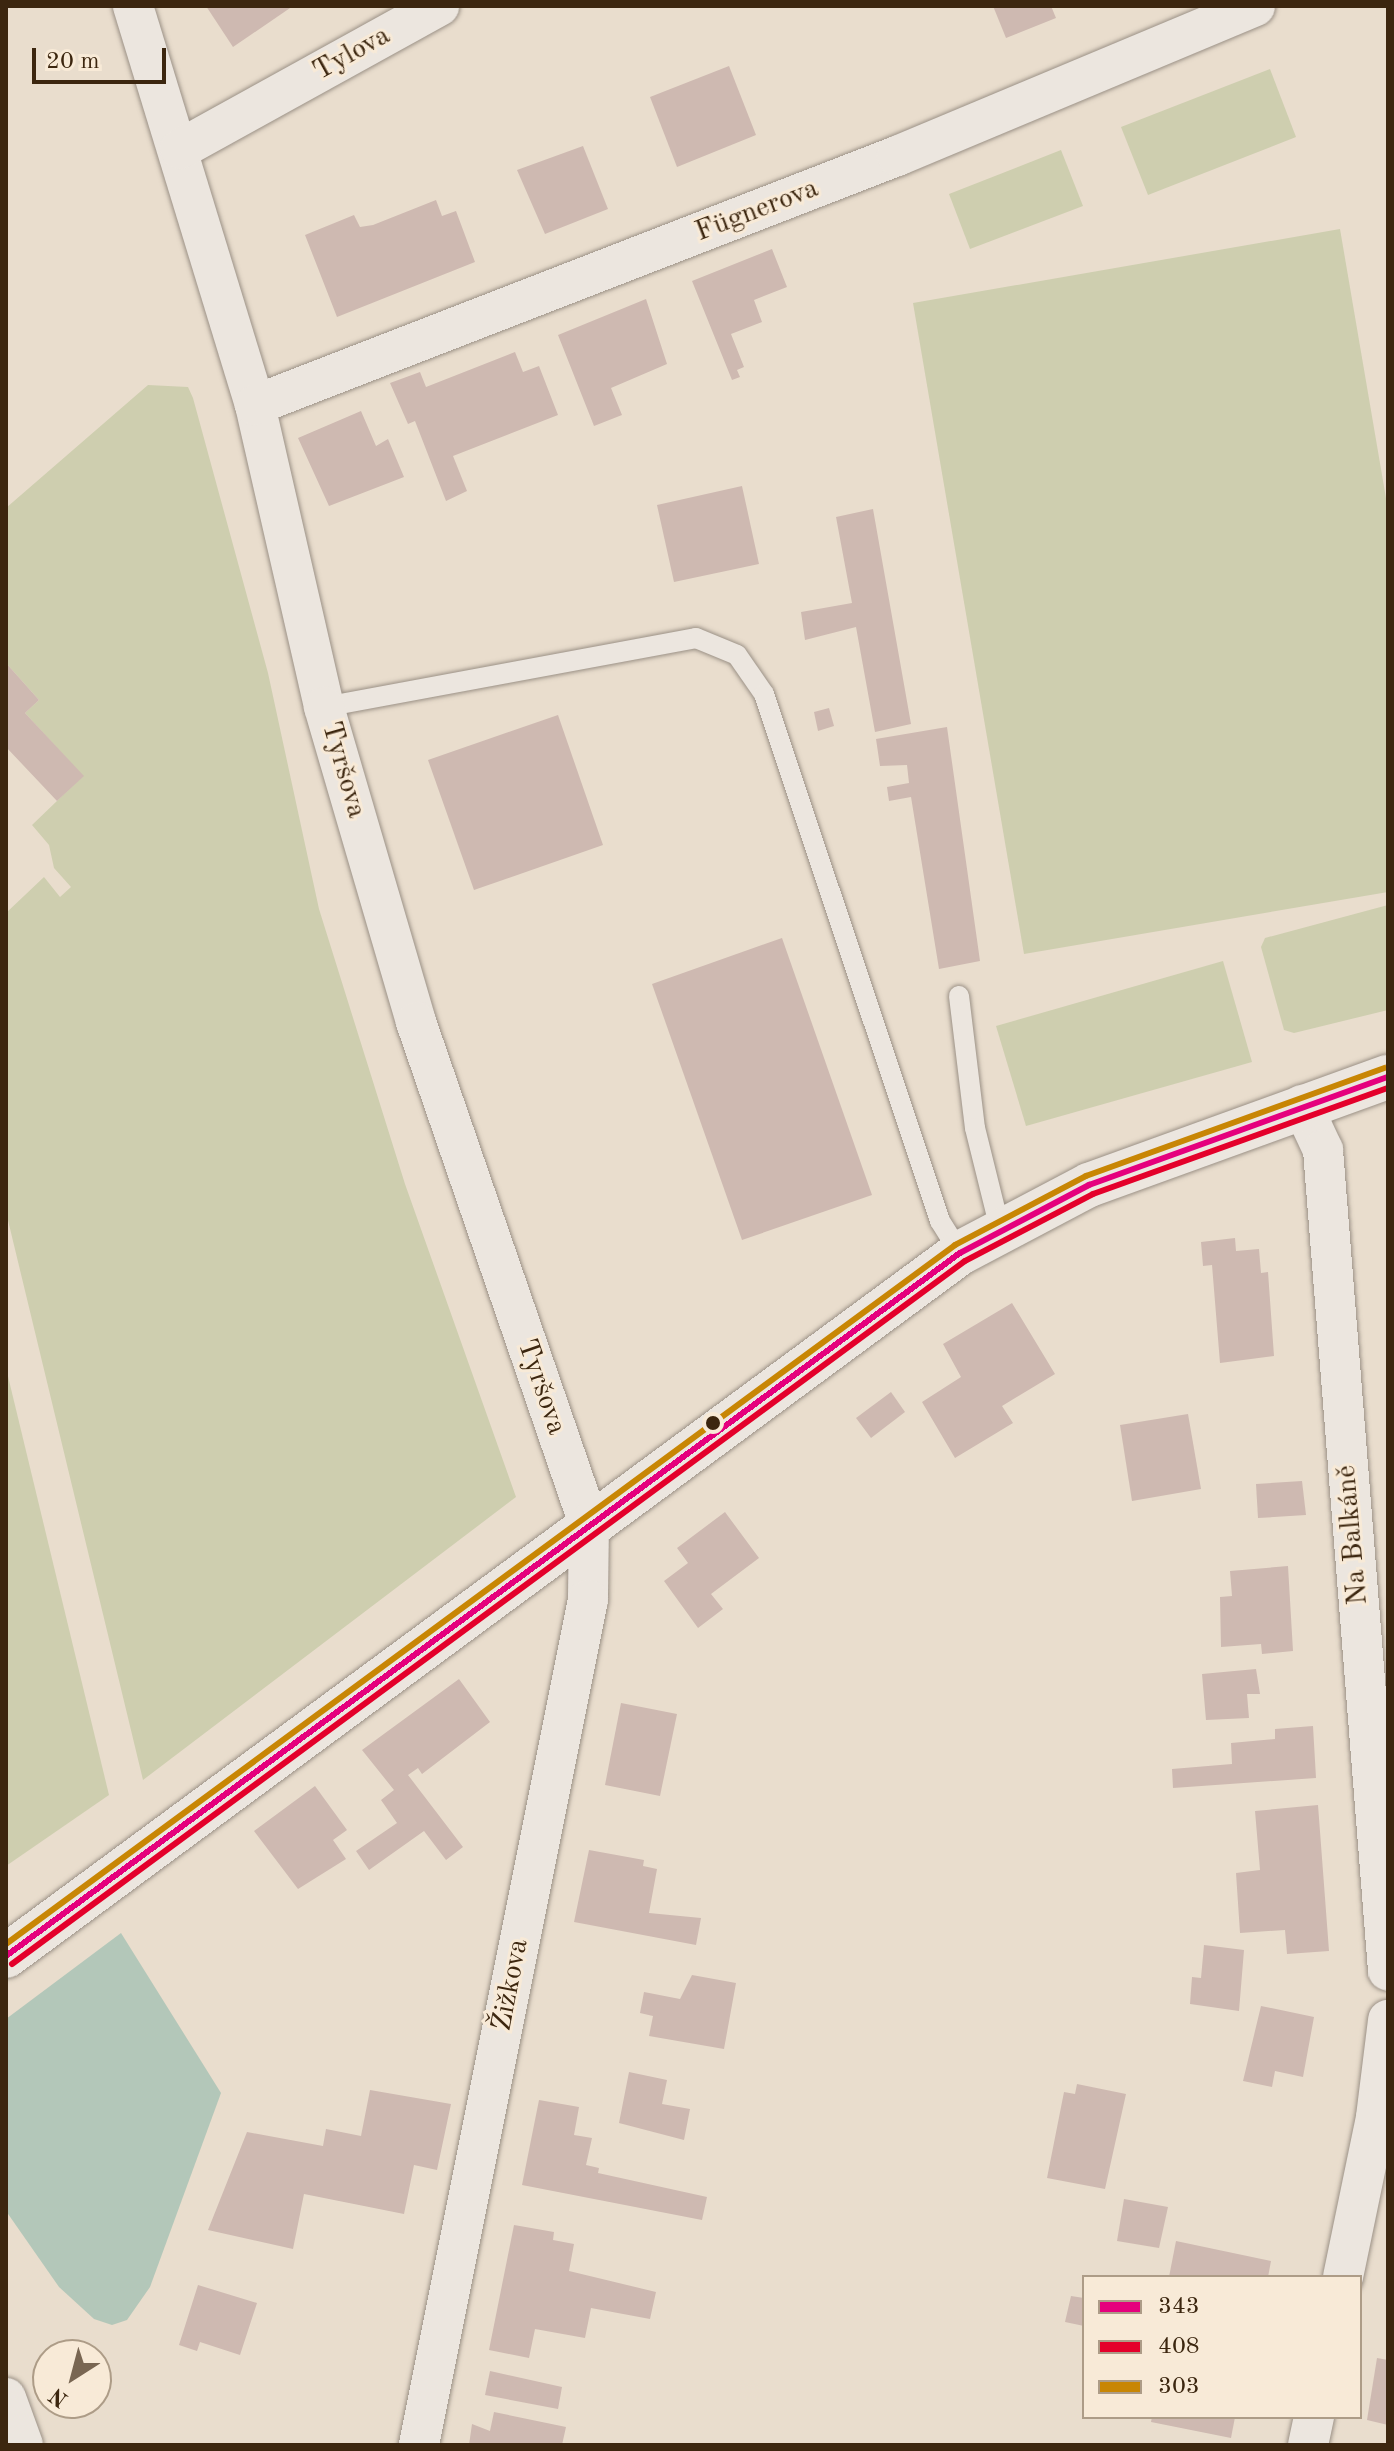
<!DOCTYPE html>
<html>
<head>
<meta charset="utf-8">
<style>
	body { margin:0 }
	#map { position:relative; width:1394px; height:2451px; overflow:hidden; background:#e9ddcd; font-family:"Old Standard TT",serif }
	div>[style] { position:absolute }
	.green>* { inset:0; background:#ceceaf }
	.water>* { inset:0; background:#b3c7b9 }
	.building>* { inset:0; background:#ceb9b1 }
	.roads { filter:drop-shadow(0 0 2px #9b9186) drop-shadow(0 0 2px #9b9186) }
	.service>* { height:20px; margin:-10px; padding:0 10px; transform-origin:10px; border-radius:10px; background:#ece6df }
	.minor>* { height:40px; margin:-20px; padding:0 20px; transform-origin:20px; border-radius:20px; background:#ece6df }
	.tertiary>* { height:44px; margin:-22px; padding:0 22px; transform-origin:22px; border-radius:22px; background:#ece6df }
	.bus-1>* { height:6px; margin:-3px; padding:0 3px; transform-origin:3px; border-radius:3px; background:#e5007d }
	.bus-2>* { height:6px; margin:-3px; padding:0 3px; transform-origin:3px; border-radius:3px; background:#e4002b }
	.bus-3>* { height:6px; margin:-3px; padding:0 3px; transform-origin:3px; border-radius:3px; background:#c88604 }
	.dots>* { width:22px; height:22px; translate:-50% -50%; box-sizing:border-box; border:4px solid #f8ead7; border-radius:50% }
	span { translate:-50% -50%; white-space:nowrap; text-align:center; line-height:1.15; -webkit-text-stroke:6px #f8ead7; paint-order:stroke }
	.street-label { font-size:28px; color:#3c260f }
	.frame { position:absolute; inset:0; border:8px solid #3c260f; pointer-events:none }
	.legend { position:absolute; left:1082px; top:2275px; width:280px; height:144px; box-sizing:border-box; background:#f8ead7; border:2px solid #ad9c87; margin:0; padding:10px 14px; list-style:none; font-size:24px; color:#3c260f }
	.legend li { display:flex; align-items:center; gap:16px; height:40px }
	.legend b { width:40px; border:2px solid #ad9c87 }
	.north { position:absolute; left:32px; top:2339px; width:80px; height:80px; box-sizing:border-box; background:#f8ead7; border:2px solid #ad9c87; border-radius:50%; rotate:216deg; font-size:22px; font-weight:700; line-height:32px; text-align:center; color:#3c260f }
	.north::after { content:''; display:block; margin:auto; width:28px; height:36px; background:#796652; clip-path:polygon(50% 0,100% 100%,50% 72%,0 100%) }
	.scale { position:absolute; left:32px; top:48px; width:134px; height:36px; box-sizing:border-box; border:4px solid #3c260f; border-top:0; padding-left:10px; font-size:24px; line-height:28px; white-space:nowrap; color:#3c260f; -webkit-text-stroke:6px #f8ead7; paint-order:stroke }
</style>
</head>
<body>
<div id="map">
	<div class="green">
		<i style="clip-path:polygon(1270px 69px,1296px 137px,1148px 195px,1121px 127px)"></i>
		<i style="clip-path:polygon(1061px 150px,1083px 206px,970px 249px,949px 194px)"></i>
		<i style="clip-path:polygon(1340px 229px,1388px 510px,1388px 892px,1024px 954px,913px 303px)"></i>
		<i style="clip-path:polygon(148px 385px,188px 387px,193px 398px,268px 673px,319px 909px,405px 1184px,516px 1497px,143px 1780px,6px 1212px,6px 913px,44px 877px,60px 897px,71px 887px,54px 868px,49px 845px,32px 825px,83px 776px,25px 713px,39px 700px,6px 663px,6px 508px)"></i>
		<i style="clip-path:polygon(1388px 905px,1388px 1010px,1294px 1033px,1284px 1030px,1261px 947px,1265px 938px)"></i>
		<i style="clip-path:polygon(1223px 961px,1252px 1062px,1026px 1126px,996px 1026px)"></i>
		<i style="clip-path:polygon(6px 1368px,109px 1795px,6px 1866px)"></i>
	</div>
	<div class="water">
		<i style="clip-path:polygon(121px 1933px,221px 2093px,150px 2287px,127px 2320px,112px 2325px,94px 2319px,59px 2287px,6px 2211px,6px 2019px)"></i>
	</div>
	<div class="building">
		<i style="clip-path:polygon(206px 6px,293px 6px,233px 47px)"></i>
		<i style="clip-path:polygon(993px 6px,1051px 6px,1056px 18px,1006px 38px)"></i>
		<i style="clip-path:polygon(729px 66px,756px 135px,677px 167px,650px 97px)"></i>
		<i style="clip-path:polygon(583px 146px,608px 209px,545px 234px,517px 170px)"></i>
		<i style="clip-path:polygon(436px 200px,442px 216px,456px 211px,475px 262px,337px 317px,305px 235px,354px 215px,360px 227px,373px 225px)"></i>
		<i style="clip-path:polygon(772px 249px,787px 287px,754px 300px,762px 322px,731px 334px,744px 367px,737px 370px,740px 377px,732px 380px,692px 281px)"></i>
		<i style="clip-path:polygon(646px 299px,667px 364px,611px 388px,622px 415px,594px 426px,558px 335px)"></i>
		<i style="clip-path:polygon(515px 352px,523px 372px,539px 366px,558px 415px,453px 456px,467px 491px,446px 501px,415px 421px,408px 424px,390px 383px,420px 372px,426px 387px)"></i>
		<i style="clip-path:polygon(361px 411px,376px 446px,388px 439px,404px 477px,329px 506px,298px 438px)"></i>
		<i style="clip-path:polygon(742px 486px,759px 564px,674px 582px,657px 505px)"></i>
		<i style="clip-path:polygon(873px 509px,911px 724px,875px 732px,856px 627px,805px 640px,801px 612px,852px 603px,836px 517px)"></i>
		<i style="clip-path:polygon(6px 663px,39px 700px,25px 713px,84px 776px,57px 801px,6px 747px)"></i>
		<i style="clip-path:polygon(829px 708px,834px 726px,818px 731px,814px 712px)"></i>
		<i style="clip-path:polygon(558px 715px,603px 845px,474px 890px,428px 760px)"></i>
		<i style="clip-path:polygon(947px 727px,980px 961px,939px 969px,911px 797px,889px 801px,887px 787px,909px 783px,907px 765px,880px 766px,876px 739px)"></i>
		<i style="clip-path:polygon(782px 938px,872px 1195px,742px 1240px,652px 984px)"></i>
		<i style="clip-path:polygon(1235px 1238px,1236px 1251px,1259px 1249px,1261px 1273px,1268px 1272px,1274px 1356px,1220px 1363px,1212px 1265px,1203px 1266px,1201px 1242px)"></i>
		<i style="clip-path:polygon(1012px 1303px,1055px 1374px,1002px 1406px,1013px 1423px,955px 1458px,922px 1402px,961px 1377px,943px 1344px)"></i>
		<i style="clip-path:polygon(891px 1392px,905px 1412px,871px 1438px,856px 1418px)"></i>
		<i style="clip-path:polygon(1188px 1414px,1201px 1489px,1132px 1501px,1120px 1425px)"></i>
		<i style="clip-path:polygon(1302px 1481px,1306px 1515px,1258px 1518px,1256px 1484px)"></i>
		<i style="clip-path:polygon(725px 1512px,759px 1558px,711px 1594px,723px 1609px,698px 1628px,664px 1581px,688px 1563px,677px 1548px)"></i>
		<i style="clip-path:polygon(1288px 1566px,1293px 1651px,1262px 1654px,1261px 1644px,1221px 1647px,1220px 1597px,1232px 1596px,1230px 1571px)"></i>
		<i style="clip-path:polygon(1256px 1669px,1260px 1694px,1247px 1694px,1249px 1718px,1206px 1720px,1202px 1674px)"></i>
		<i style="clip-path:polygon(459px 1679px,490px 1722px,422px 1774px,418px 1768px,408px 1775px,463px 1847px,446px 1860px,424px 1831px,369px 1870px,356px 1851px,397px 1823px,381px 1800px,394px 1790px,362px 1750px)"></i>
		<i style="clip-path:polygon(621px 1703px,677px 1714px,660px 1796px,605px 1785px)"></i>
		<i style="clip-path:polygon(1313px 1726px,1316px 1778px,1173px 1788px,1172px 1769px,1232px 1764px,1231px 1743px,1275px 1739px,1275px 1729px)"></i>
		<i style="clip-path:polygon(315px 1786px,347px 1830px,333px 1840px,346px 1859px,298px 1889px,254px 1831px)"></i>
		<i style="clip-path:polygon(1318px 1805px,1329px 1951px,1287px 1954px,1285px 1930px,1240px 1933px,1236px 1873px,1260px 1870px,1255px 1811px)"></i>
		<i style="clip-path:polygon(589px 1850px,644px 1860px,643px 1866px,657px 1869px,649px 1913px,701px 1918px,696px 1945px,574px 1922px)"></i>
		<i style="clip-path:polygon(1204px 1945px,1244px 1950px,1239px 2011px,1190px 2004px,1192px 1977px,1201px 1978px)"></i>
		<i style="clip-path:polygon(692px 1975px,736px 1983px,724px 2049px,649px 2036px,653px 2016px,640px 2013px,644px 1992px,680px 1999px)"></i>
		<i style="clip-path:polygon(1261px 2006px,1314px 2017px,1303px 2077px,1275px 2071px,1272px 2087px,1243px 2081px)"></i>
		<i style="clip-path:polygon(629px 2072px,667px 2080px,662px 2104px,690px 2109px,684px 2140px,619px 2123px)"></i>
		<i style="clip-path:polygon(1077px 2084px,1126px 2094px,1105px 2189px,1047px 2178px,1064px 2092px,1075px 2094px)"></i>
		<i style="clip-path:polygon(370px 2090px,451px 2104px,437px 2170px,414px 2165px,404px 2214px,304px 2194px,293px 2249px,208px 2230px,247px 2132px,323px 2146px,326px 2129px,361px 2136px)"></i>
		<i style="clip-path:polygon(539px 2100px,579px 2107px,574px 2135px,592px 2138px,586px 2165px,599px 2168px,598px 2173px,707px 2197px,702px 2220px,522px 2185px)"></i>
		<i style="clip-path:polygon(1124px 2199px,1168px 2207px,1159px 2248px,1117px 2241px)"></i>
		<i style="clip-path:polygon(514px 2225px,554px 2232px,553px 2240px,574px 2244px,569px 2271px,656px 2292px,650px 2319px,591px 2308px,585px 2338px,535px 2329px,529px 2358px,489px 2350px)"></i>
		<i style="clip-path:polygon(1176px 2241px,1271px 2261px,1268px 2277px,1169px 2277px)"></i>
		<i style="clip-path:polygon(198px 2285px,257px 2303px,240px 2355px,200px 2342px,197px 2351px,179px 2345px)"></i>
		<i style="clip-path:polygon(1071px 2296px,1084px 2298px,1084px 2326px,1065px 2322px)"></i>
		<i style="clip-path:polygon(1377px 2358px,1388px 2360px,1388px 2425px,1367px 2420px)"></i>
		<i style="clip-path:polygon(490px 2371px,562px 2387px,558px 2409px,485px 2395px)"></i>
		<i style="clip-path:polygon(494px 2412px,566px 2427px,562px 2445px,469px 2445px,472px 2424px,490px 2431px)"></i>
		<i style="clip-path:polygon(1152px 2417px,1235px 2417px,1231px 2438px,1151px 2422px)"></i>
	</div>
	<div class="roads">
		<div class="service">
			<i style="left:324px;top:707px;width:378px;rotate:-10.5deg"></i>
			<i style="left:696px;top:638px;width:44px;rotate:22.5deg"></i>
			<i style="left:737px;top:655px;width:47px;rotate:55.3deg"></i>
			<i style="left:764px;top:694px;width:556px;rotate:71.53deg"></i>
			<i style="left:940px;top:1221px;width:38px;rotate:58deg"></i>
			<i style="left:959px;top:996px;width:133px;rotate:83.1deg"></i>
			<i style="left:975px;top:1128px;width:104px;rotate:76.1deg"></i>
		</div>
		<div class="minor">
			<i style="left:133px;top:6px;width:417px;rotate:73deg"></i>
			<i style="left:255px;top:405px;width:310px;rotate:77.1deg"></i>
			<i style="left:324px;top:707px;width:328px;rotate:73.7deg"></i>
			<i style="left:416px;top:1022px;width:531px;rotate:70.98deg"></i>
			<i style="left:589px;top:1524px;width:76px;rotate:90.8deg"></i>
			<i style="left:588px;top:1600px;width:862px;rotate:101.31deg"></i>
			<i style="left:180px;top:149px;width:296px;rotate:-28.9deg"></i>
			<i style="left:255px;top:405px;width:689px;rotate:-21.2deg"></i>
			<i style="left:897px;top:156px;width:388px;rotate:-22.7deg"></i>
			<i style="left:1302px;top:1105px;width:50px;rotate:65deg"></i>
			<i style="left:1323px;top:1150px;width:823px;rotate:85.47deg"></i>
			<i style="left:1343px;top:2277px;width:163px;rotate:-78.3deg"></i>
			<i style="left:1376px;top:2117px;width:98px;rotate:-82.9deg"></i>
			<i style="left:6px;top:2398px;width:50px;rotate:70.1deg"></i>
			<i style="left:1308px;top:2445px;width:29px;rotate:-78deg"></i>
		</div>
		<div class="tertiary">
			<i style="left:6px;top:1956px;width:1185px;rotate:-36.39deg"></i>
			<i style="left:960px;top:1253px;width:146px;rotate:-27.8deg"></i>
			<i style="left:1089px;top:1185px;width:318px;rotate:-19.9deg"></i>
		</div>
	</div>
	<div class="bus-1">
		<i style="left:6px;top:1956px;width:1185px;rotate:-36.39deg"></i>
		<i style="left:960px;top:1253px;width:146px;rotate:-27.8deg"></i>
		<i style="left:1089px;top:1185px;width:318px;rotate:-19.9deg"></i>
	</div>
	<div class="bus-2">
		<i style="left:12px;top:1964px;width:1184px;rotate:-36.42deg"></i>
		<i style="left:965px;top:1261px;width:144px;rotate:-27.6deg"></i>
		<i style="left:1093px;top:1194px;width:313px;rotate:-19.8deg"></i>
	</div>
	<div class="bus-3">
		<i style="left:6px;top:1944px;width:1179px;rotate:-36.37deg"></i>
		<i style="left:955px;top:1245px;width:148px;rotate:-27.8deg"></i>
		<i style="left:1086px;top:1176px;width:318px;rotate:-19.9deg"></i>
	</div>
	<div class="dots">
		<i style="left:713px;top:1423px;background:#3c260f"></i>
	</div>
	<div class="street-label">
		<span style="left:352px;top:54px;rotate:-29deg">Tylova</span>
		<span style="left:757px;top:211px;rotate:-21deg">Fügnerova</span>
		<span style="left:343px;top:770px;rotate:74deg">Tyršova</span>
		<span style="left:541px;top:1387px;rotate:71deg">Tyršova</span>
		<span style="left:1353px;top:1535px;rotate:-95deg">Na Balkáně</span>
		<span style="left:511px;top:1985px;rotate:-79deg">Žižkova</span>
	</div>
	<div class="frame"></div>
	<ul class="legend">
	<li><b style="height:10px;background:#e5007d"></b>343</li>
	<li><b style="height:10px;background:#e4002b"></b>408</li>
	<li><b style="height:10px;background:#c88604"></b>303</li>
	</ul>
	<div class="north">N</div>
	<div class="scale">20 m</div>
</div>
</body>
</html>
